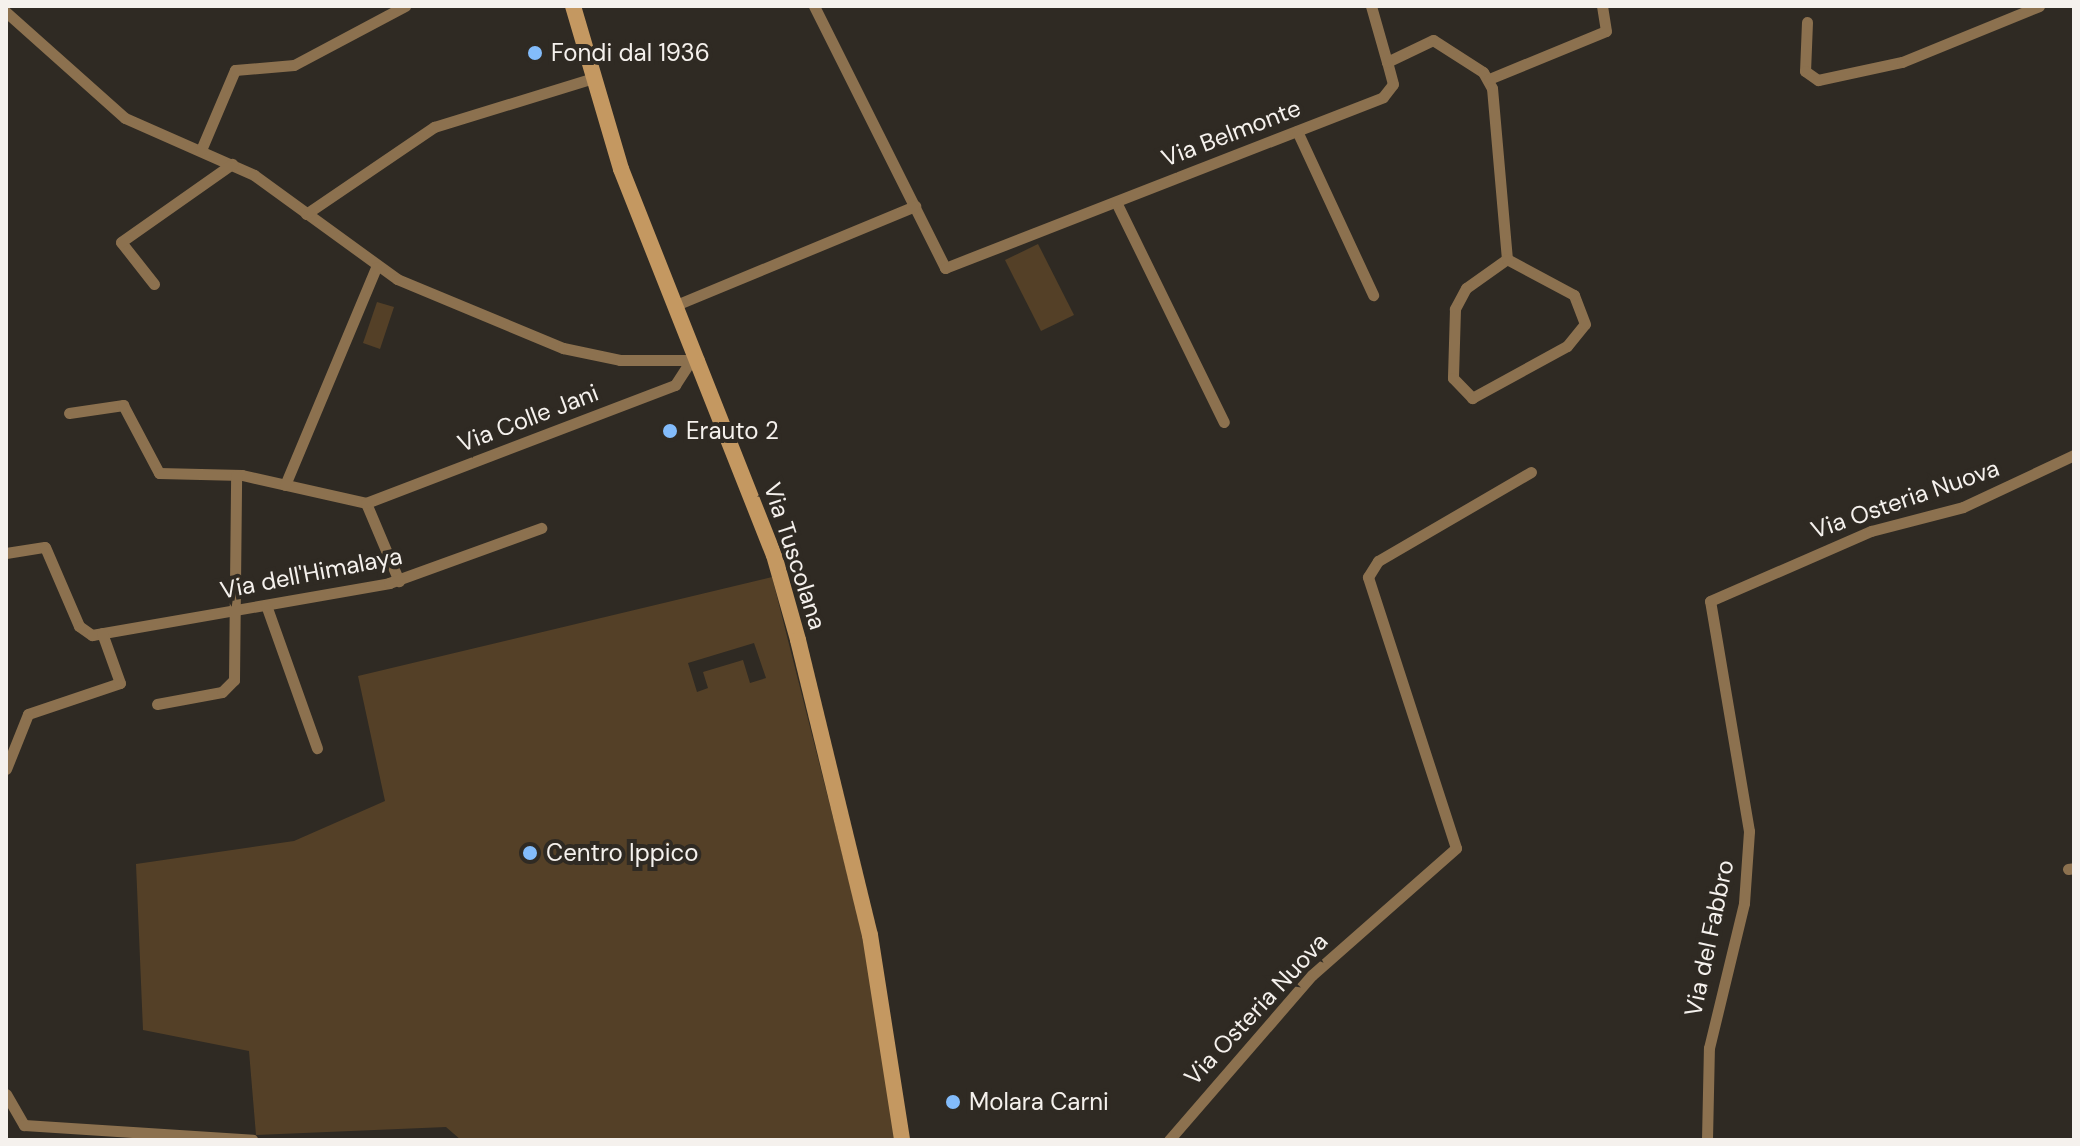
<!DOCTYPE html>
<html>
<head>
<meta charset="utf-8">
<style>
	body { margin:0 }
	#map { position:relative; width:2080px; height:1146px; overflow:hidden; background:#2f2a23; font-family:"DM Sans",sans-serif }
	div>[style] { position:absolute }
	.green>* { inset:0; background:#544027 }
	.street>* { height:11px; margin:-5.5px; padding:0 5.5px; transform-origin:5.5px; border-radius:5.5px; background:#8c714f }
	.secondary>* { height:16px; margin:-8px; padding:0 8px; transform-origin:8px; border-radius:8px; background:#c49861 }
	.dots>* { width:22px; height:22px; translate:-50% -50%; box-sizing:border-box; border:4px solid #2f2a23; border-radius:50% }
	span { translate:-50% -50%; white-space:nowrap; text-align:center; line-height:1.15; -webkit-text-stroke:8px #2f2a23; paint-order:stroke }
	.poi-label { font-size:24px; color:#f5f1ed }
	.left { translate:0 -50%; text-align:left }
	.street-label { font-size:24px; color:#f5f1ed }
	.frame { position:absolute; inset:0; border:8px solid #f5f1ed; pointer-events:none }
</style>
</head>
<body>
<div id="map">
	<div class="green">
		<i style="clip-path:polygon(1038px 244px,1074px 315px,1041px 331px,1005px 260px)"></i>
		<i style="clip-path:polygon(377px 302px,394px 307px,380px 349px,363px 343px)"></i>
		<i style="clip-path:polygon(evenodd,772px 577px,862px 932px,897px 1140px,461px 1140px,446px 1127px,256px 1135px,249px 1051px,143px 1030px,136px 864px,294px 841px,385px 801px,358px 676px,772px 577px,754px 643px,766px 678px,750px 683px,743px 660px,703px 672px,708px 688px,697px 692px,688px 663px,754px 643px)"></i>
	</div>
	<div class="street">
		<i style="left:814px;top:6px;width:293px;rotate:63.4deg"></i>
		<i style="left:945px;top:268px;width:470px;rotate:-21.3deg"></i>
		<i style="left:1383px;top:97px;width:16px;rotate:-52deg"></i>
		<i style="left:1393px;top:84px;width:23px;rotate:-105deg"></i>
		<i style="left:1387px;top:62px;width:51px;rotate:-25.6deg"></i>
		<i style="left:1433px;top:40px;width:59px;rotate:32.6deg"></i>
		<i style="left:1483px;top:72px;width:18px;rotate:61deg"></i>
		<i style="left:1492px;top:88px;width:172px;rotate:85deg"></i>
		<i style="left:1507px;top:259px;width:50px;rotate:144.7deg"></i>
		<i style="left:1466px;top:288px;width:24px;rotate:118deg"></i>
		<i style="left:1455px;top:309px;width:69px;rotate:91.7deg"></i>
		<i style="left:1453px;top:378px;width:28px;rotate:46deg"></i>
		<i style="left:1472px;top:398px;width:108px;rotate:-28.7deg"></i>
		<i style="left:1567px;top:346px;width:28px;rotate:-51deg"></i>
		<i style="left:1585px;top:324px;width:31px;rotate:-111deg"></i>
		<i style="left:1574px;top:295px;width:76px;rotate:-151.8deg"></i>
		<i style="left:1371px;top:6px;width:58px;rotate:74.1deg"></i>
		<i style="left:6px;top:12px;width:159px;rotate:41.7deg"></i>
		<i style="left:125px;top:118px;width:141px;rotate:23.8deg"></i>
		<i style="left:254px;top:175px;width:177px;rotate:36deg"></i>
		<i style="left:397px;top:279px;width:180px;rotate:22.6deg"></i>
		<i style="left:563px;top:348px;width:58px;rotate:11.9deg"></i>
		<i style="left:620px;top:360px;width:79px"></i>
		<i style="left:1807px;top:22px;width:49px;rotate:92.3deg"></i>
		<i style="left:1805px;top:71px;width:16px;rotate:35deg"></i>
		<i style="left:1818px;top:80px;width:86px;rotate:-12.1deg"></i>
		<i style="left:1902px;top:62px;width:148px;rotate:-22.2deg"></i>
		<i style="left:1489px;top:79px;width:126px;rotate:-22.3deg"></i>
		<i style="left:1606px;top:31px;width:25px;rotate:-99deg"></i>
		<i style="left:1297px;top:131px;width:181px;rotate:65.1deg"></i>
		<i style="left:201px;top:150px;width:87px;rotate:-67deg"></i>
		<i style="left:235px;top:70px;width:59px;rotate:-4.8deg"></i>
		<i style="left:294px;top:65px;width:126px;rotate:-28deg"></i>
		<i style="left:1116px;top:202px;width:245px;rotate:63.9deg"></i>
		<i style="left:306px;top:214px;width:155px;rotate:-34.2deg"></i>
		<i style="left:434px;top:127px;width:166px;rotate:-17.1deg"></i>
		<i style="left:154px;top:284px;width:53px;rotate:-128.2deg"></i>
		<i style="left:121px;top:242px;width:136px;rotate:-35.1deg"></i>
		<i style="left:676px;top:305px;width:259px;rotate:-22.5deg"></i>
		<i style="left:69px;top:413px;width:55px;rotate:-8.4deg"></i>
		<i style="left:123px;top:405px;width:77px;rotate:62.1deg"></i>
		<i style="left:159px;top:473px;width:83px;rotate:1.4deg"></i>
		<i style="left:242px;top:475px;width:127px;rotate:12.7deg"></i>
		<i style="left:366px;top:503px;width:85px;rotate:67.1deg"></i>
		<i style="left:285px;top:485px;width:236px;rotate:-67.3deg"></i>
		<i style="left:366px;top:503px;width:331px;rotate:-20.9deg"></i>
		<i style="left:675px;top:385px;width:30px;rotate:-57deg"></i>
		<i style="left:6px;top:553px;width:39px;rotate:-9deg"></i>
		<i style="left:45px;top:547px;width:86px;rotate:66.7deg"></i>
		<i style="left:79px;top:626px;width:16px;rotate:35deg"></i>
		<i style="left:92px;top:635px;width:302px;rotate:-9.9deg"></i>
		<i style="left:389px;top:583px;width:162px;rotate:-19.9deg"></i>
		<i style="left:266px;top:605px;width:152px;rotate:70.4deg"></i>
		<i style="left:157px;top:704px;width:66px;rotate:-10.5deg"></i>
		<i style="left:222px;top:692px;width:17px;rotate:-45deg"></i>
		<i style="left:234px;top:680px;width:205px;rotate:-89.4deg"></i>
		<i style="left:6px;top:769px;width:59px;rotate:-68.2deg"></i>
		<i style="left:28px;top:714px;width:97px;rotate:-18.6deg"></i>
		<i style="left:120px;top:683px;width:53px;rotate:-109.8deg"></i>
		<i style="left:2068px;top:869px;width:6px;rotate:-9deg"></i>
		<i style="left:6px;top:1094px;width:36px;rotate:60deg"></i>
		<i style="left:24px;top:1125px;width:229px;rotate:3.7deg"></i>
		<i style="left:1169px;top:1140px;width:218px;rotate:-49.1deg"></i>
		<i style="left:1312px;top:975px;width:192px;rotate:-41.4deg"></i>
		<i style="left:1456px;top:848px;width:285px;rotate:-108deg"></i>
		<i style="left:1368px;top:577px;width:19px;rotate:-58deg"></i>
		<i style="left:1378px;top:561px;width:177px;rotate:-30.2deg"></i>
		<i style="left:1707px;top:1140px;width:92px;rotate:-88.8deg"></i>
		<i style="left:1709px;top:1048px;width:149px;rotate:-76.4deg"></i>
		<i style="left:1744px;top:903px;width:72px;rotate:-86deg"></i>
		<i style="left:1749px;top:831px;width:233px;rotate:-99.6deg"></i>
		<i style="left:1710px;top:601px;width:176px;rotate:-23.5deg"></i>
		<i style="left:1871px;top:531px;width:95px;rotate:-14.6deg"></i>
		<i style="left:1963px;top:507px;width:123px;rotate:-25.1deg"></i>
	</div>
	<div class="secondary">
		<i style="left:573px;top:6px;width:170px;rotate:73.6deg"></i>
		<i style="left:621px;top:169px;width:415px;rotate:68.4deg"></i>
		<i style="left:774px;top:555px;width:88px;rotate:74.2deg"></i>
		<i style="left:798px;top:640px;width:304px;rotate:76.3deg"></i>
		<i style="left:870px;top:935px;width:207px;rotate:81.1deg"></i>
	</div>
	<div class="dots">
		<i style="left:535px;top:53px;background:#83bcfb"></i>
		<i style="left:670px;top:431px;background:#83bcfb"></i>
		<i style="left:530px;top:853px;background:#83bcfb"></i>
		<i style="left:953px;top:1102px;background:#83bcfb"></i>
	</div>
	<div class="poi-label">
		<span class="left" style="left:551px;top:53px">Fondi dal 1936</span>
		<span class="left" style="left:686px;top:431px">Erauto 2</span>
		<span class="left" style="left:546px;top:853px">Centro Ippico</span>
		<span class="left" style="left:969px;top:1102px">Molara Carni</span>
	</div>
	<div class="street-label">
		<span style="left:1231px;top:133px;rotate:-21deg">Via Belmonte</span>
		<span style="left:528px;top:418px;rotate:-21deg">Via Colle Jani</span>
		<span style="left:1905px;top:499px;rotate:-19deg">Via Osteria Nuova</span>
		<span style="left:795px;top:556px;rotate:72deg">Via Tuscolana</span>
		<span style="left:311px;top:573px;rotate:-11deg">Via dell'Himalaya</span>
		<span style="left:1709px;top:938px;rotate:-78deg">Via del Fabbro</span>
		<span style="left:1256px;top:1009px;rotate:-47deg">Via Osteria Nuova</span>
	</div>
	<div class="frame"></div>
</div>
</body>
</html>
